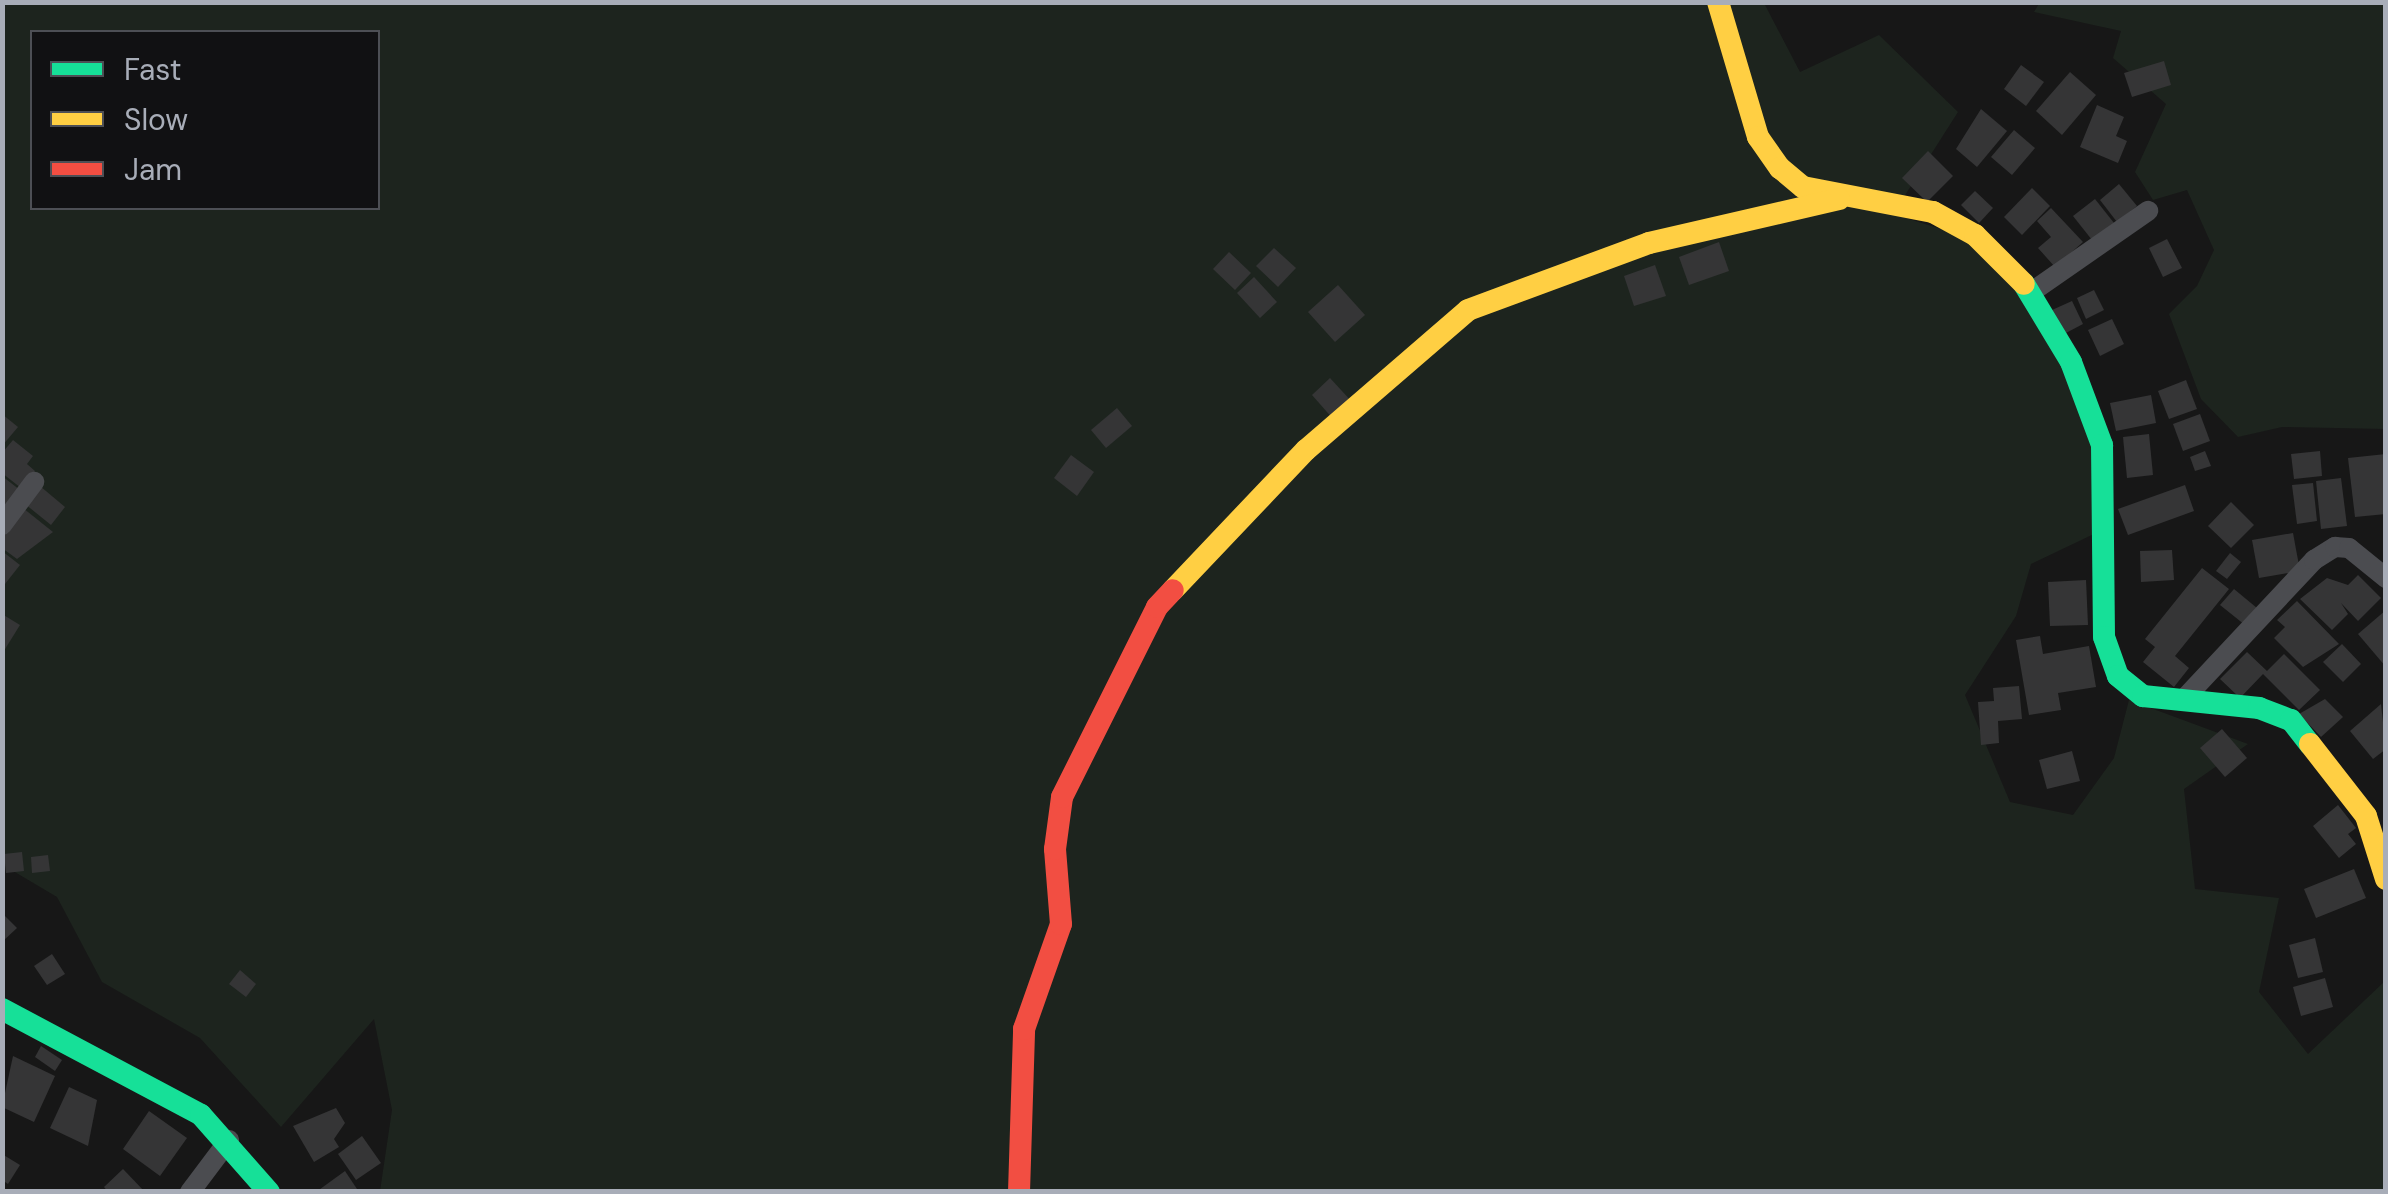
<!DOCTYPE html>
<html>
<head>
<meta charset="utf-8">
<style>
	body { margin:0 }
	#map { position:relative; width:2388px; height:1194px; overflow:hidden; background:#171717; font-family:"DM Sans",sans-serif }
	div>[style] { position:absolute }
	.green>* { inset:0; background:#1d241e }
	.building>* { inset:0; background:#353536 }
	.street>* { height:20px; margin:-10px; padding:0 10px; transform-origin:10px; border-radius:10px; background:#4b4c50 }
	.fast>* { height:22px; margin:-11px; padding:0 11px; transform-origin:11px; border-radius:11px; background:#16e098 }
	.slow>* { height:22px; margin:-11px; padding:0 11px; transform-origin:11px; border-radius:11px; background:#ffcf43 }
	.jam>* { height:22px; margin:-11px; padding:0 11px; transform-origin:11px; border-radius:11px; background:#f24e42 }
	span { translate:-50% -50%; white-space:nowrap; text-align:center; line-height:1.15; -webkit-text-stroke:10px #111113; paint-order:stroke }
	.frame { position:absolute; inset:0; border:5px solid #a8adb8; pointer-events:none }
	.legend { position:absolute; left:30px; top:30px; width:350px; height:180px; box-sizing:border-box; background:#111113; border:2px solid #4d4f55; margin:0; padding:12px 18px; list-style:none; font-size:30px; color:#a8adb8 }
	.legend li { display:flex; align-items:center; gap:20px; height:50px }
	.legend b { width:50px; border:2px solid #4d4f55 }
</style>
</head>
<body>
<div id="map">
	<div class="green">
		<i style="clip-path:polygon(2040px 2px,2385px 3px,2385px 429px,2282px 427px,2238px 437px,2201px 399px,2169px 314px,2197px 286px,2214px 250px,2187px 190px,2153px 200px,2135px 172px,2166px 104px,2113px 58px,2121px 31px,2034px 12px)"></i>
		<i style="clip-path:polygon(evenodd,3px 3px,1764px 3px,1800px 72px,1879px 35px,1958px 112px,1893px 214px,1973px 239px,2045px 318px,2095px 422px,2096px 533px,2031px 564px,2016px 616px,1965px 695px,2010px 802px,2073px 815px,2114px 758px,2129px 700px,2248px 744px,2184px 789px,2195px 889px,2279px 898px,2259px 992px,2308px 1054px,2385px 981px,2385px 1191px,380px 1191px,392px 1110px,374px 1019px,281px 1127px,200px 1038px,102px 982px,57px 897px,3px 865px,3px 3px,32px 32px,378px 32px,378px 208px,32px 208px,32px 32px)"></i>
	</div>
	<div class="building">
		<i style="clip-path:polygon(2164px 61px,2171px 85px,2132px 97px,2124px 73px)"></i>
		<i style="clip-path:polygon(2021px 65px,2044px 82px,2026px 106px,2004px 89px)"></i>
		<i style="clip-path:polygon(2070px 72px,2096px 95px,2062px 135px,2036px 111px)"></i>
		<i style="clip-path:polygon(2097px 105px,2124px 117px,2116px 136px,2127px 141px,2118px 163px,2080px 147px)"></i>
		<i style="clip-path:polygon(1981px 109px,2007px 131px,1977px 167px,1956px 149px)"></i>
		<i style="clip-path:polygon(2014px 130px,2035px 148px,2012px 175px,1991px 157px)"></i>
		<i style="clip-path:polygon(1928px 151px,1953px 176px,1927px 202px,1902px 178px)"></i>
		<i style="clip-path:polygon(2119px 184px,2137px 206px,2117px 222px,2100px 200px)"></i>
		<i style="clip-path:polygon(2032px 188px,2050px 206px,2022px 235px,2004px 217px)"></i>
		<i style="clip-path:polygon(1975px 191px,1993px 208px,1979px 223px,1961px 205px)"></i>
		<i style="clip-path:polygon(2095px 199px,2114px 223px,2092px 240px,2073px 216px)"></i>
		<i style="clip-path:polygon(2051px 208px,2083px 242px,2055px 267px,2038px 248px,2051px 237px,2037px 221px)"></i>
		<i style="clip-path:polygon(2167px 239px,2182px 268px,2163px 277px,2149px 248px)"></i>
		<i style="clip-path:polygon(1719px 242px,1729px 271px,1689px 285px,1679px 257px)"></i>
		<i style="clip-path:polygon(1274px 248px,1296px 268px,1278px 287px,1256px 266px)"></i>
		<i style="clip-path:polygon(1229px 252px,1251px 273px,1235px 290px,1213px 269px)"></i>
		<i style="clip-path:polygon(1655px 265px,1666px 296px,1634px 306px,1624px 276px)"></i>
		<i style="clip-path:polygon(1254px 277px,1277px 302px,1260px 318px,1237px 293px)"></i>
		<i style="clip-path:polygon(1338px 285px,1365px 315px,1335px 342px,1308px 312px)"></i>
		<i style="clip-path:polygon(2094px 290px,2104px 310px,2086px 319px,2077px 298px)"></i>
		<i style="clip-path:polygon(2072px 301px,2083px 324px,2064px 334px,2052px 310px)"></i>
		<i style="clip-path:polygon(2112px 319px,2124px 344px,2100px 356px,2088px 330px)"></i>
		<i style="clip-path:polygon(1330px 378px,1353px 403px,1334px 420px,1312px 395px)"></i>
		<i style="clip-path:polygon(2186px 380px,2197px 409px,2169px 419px,2158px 391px)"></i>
		<i style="clip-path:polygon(2151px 395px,2156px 423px,2116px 431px,2110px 403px)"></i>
		<i style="clip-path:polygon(1117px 408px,1132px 426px,1106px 448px,1091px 430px)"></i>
		<i style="clip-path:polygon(2px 414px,18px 427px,2px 446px)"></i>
		<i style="clip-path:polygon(2200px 414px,2210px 441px,2183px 451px,2173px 424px)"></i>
		<i style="clip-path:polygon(2149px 434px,2153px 475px,2127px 478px,2123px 437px)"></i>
		<i style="clip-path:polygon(13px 440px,33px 456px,27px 464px,35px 471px,21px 488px,2px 473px,2px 453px)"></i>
		<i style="clip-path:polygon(2205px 451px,2211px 466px,2195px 471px,2190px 457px)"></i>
		<i style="clip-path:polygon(2320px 451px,2322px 476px,2294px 479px,2291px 454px)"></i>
		<i style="clip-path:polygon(2386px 454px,2386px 514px,2355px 517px,2348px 458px)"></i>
		<i style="clip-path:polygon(1071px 455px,1094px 472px,1077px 496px,1054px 478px)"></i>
		<i style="clip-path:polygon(2px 476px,20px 490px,5px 509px,2px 507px)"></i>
		<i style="clip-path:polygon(2341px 478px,2347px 526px,2321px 529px,2316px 481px)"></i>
		<i style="clip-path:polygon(2313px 483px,2317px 521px,2297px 524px,2292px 485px)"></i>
		<i style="clip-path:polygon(2185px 485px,2194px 511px,2128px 535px,2118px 509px)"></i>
		<i style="clip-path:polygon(40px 486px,65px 507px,51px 525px,25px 504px)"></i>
		<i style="clip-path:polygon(2231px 502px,2254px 525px,2231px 548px,2208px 526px)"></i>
		<i style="clip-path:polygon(23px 508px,53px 532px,17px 559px,2px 548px,2px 534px)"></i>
		<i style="clip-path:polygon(2293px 533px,2300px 571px,2259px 578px,2252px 540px)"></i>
		<i style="clip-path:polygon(2172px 550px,2174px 580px,2141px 582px,2140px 551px)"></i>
		<i style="clip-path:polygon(2px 551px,20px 565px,5px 584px,2px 582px)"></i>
		<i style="clip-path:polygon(2230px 553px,2241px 562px,2227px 579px,2216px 571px)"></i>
		<i style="clip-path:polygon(2202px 568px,2229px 589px,2175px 656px,2189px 668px,2174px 687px,2143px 662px,2155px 647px,2145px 639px)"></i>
		<i style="clip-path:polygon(2358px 575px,2381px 598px,2358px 621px,2341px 603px,2348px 614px,2332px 630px,2300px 599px,2327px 578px,2348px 585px)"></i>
		<i style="clip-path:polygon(2086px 580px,2088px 625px,2050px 626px,2048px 582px)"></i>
		<i style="clip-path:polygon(2234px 589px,2263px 613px,2250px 629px,2220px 605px)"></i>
		<i style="clip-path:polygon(2297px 601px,2339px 644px,2303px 667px,2274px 638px,2285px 627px,2277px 620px)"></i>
		<i style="clip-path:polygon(2386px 610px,2386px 667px,2358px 634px)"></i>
		<i style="clip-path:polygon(2px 614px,20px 625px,2px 654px)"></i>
		<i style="clip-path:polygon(2040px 636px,2043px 654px,2089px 646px,2096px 687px,2058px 693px,2061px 710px,2029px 715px,2016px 640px)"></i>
		<i style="clip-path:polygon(2342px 644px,2361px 664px,2343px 682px,2323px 662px)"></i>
		<i style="clip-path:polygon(2247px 652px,2267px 671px,2284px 654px,2320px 690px,2299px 710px,2263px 674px,2240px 698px,2220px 679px)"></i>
		<i style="clip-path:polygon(2019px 686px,2022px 719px,1998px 721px,1999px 743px,1981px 745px,1978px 702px,1994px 701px,1993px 688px)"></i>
		<i style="clip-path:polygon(2325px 699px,2343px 717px,2321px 737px,2299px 714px)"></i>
		<i style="clip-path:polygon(2381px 704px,2386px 749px,2373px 759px,2350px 731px)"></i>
		<i style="clip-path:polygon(2222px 729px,2247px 758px,2225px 777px,2200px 748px)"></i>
		<i style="clip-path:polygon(2072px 751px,2080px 781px,2047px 789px,2039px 760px)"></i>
		<i style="clip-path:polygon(2338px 805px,2356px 828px,2348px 834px,2356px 844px,2339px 858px,2313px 826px)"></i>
		<i style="clip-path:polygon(22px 852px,24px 871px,6px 873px,4px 854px)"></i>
		<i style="clip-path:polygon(48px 855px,50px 871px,32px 873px,31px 857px)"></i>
		<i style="clip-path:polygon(2354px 869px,2366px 898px,2316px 918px,2304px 889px)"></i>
		<i style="clip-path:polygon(2px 913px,17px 928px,2px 942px)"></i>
		<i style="clip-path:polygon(2315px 938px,2323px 972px,2298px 978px,2289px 945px)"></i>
		<i style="clip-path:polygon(52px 954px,65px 974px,47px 985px,34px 966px)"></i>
		<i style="clip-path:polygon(240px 970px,256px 984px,246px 997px,229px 984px)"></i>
		<i style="clip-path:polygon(2325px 978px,2333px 1007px,2301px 1016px,2293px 987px)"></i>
		<i style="clip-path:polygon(41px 1046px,62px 1060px,55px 1071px,35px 1057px)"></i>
		<i style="clip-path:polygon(13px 1056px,55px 1076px,34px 1122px,2px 1107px)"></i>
		<i style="clip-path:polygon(69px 1087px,97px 1100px,88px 1146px,50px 1128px)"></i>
		<i style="clip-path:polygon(336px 1108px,345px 1123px,334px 1139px,339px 1147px,314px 1162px,293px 1126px)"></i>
		<i style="clip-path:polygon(149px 1111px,187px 1138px,160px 1176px,123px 1149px)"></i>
		<i style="clip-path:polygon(362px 1136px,381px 1163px,356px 1180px,338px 1154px)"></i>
		<i style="clip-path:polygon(2px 1154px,20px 1165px,8px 1184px,2px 1180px)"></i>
		<i style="clip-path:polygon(123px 1169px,145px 1192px,108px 1192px,104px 1187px)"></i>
		<i style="clip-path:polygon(345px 1171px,359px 1192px,316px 1192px)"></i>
	</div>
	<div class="street">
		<i style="left:2030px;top:293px;width:144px;rotate:-34.8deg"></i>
		<i style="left:2px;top:525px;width:54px;rotate:-53.3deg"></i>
		<i style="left:2183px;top:700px;width:192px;rotate:-46.9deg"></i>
		<i style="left:2314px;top:560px;width:25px;rotate:-32deg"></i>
		<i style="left:2335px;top:547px;width:14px;rotate:4deg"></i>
		<i style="left:2349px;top:548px;width:48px;rotate:39deg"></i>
		<i style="left:190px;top:1192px;width:65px;rotate:-53.1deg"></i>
	</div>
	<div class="fast">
		<i style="left:2024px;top:284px;width:91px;rotate:58.9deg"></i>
		<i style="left:2071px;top:362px;width:89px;rotate:69.5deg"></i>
		<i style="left:2102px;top:445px;width:192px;rotate:89.4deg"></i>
		<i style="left:2104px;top:637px;width:41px;rotate:70.3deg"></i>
		<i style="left:2118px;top:676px;width:32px;rotate:39deg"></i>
		<i style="left:2143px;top:696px;width:117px;rotate:5.9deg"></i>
		<i style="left:2259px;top:708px;width:34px;rotate:21deg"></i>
		<i style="left:2291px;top:720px;width:31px;rotate:52deg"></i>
		<i style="left:2px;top:1009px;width:225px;rotate:28deg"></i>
		<i style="left:201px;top:1115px;width:103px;rotate:48.6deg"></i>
	</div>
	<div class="slow">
		<i style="left:1718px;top:2px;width:141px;rotate:73.5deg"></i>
		<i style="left:1758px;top:137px;width:38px;rotate:55deg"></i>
		<i style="left:1780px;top:168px;width:30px;rotate:40deg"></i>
		<i style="left:1803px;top:187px;width:132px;rotate:10.9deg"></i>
		<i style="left:1933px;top:212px;width:48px;rotate:28.7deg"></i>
		<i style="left:1975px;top:235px;width:69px;rotate:45deg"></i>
		<i style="left:1173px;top:590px;width:193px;rotate:-46.5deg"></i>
		<i style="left:1306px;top:450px;width:214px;rotate:-40.8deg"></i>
		<i style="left:1468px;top:310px;width:193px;rotate:-20.3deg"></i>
		<i style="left:1649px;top:243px;width:195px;rotate:-13deg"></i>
		<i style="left:2310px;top:744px;width:91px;rotate:52.1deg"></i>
		<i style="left:2366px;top:816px;width:66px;rotate:72.4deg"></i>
	</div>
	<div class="jam">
		<i style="left:1019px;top:1192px;width:163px;rotate:-88.2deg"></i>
		<i style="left:1024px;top:1029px;width:111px;rotate:-70.6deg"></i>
		<i style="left:1061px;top:924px;width:75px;rotate:-94.6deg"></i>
		<i style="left:1055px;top:849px;width:52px;rotate:-82.3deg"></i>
		<i style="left:1062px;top:797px;width:212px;rotate:-63.4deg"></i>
		<i style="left:1157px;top:607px;width:23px;rotate:-47deg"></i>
	</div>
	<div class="frame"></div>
	<ul class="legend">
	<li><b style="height:12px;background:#16e098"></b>Fast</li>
	<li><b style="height:12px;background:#ffcf43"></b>Slow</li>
	<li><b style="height:12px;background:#f24e42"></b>Jam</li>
	</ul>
</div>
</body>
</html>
